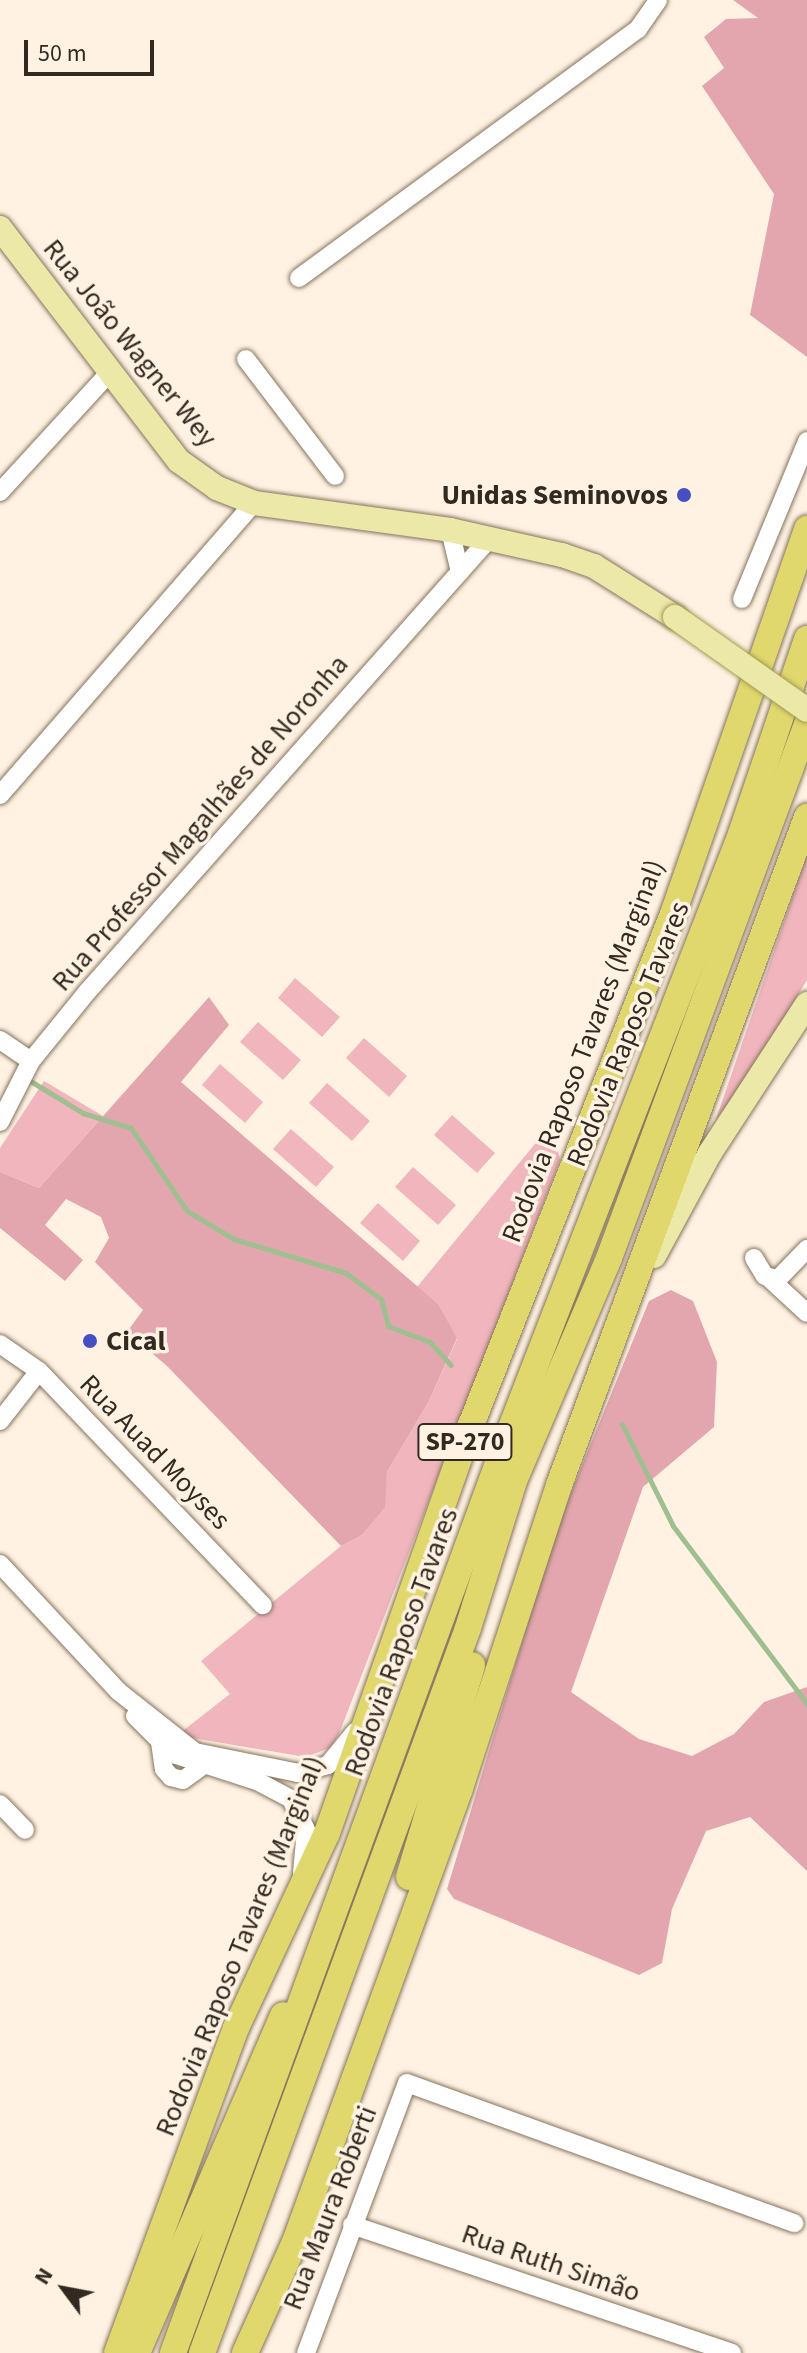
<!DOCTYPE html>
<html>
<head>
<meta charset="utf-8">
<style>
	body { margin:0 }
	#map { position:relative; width:807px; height:2353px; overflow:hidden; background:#fff2e3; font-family:"Source Sans 3",sans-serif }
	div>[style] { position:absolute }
	.green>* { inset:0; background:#f0b5bd }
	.forest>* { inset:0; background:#e3a6af }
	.stream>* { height:5px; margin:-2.5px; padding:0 2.5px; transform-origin:2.5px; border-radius:2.5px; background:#9fbf91 }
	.roads { filter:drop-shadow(0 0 2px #85735c) drop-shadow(0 0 2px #85735c) }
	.minor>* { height:18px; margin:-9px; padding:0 9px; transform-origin:9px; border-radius:9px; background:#fff }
	.major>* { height:24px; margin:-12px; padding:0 12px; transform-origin:12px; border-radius:12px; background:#ece8a7 }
	.highway>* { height:26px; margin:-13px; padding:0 13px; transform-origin:13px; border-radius:13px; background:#e0d86d }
	.bridges { filter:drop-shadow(0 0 2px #a39b52) drop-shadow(0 0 2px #a39b52) }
	.major-bridge>* { height:24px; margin:-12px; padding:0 12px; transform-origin:12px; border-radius:12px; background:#ece8a7 }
	.dots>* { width:22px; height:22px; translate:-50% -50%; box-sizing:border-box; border:4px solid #fff2e3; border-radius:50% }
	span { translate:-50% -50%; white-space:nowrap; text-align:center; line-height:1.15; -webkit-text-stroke:7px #fff2e3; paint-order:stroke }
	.shield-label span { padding:2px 6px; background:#fff2e3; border:2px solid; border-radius:6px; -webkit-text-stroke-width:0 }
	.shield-label { font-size:26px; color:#322a21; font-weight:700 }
	.street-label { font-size:28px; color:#322a21 }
	.poi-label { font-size:28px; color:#322a21; font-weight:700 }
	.right { translate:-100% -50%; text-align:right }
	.left { translate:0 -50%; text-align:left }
	.north { position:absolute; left:24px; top:2249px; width:80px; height:80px; -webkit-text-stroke:6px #fff2e3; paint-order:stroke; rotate:302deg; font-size:22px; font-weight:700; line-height:32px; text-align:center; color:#322a21 }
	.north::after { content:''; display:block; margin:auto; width:28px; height:36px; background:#322a21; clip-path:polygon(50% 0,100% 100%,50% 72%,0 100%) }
	.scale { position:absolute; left:24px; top:40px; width:130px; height:36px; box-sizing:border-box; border:4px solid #322a21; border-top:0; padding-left:10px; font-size:24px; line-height:28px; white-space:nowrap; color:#322a21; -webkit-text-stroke:6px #fff2e3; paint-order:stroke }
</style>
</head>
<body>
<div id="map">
	<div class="green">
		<i style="clip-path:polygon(807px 855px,807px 980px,748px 1079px,716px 1119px)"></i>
		<i style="clip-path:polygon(295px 978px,340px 1017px,322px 1037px,278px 998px)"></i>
		<i style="clip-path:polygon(258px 1022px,301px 1060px,283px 1080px,240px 1042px)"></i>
		<i style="clip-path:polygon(364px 1038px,407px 1076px,389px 1097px,346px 1058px)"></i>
		<i style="clip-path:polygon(220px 1064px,263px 1102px,245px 1123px,202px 1085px)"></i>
		<i style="clip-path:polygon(44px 1081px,103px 1116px,39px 1188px,0 1172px,0 1148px)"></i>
		<i style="clip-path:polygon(327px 1083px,370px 1121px,352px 1141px,309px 1103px)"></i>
		<i style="clip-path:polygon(452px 1115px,495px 1153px,477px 1173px,434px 1135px)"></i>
		<i style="clip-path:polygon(291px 1129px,334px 1167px,316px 1187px,273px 1149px)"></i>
		<i style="clip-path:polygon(539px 1139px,558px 1151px,560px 1160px,339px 1734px,330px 1748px,305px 1757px,187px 1737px,180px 1733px,230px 1694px,201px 1661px,341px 1546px,362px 1535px,384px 1507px,387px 1472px,429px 1401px,457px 1339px,439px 1305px,417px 1287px)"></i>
		<i style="clip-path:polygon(413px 1167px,456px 1205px,438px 1225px,395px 1187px)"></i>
		<i style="clip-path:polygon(378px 1203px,420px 1241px,403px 1261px,360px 1223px)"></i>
	</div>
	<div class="forest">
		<i style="clip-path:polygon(733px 0,807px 0,807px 357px,750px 315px,774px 194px,702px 86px,724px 68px,704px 37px,726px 19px,758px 18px)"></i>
		<i style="clip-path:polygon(209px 997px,229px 1025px,181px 1082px,439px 1305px,457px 1338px,429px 1401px,387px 1472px,385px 1507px,362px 1535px,341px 1546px,167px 1366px,127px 1332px,143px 1310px,95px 1262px,109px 1238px,101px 1217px,66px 1199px,45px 1225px,83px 1260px,65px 1281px,0 1228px,0 1172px,39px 1188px)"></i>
		<i style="clip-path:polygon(671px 1290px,693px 1301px,717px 1362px,714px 1427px,643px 1487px,571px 1692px,639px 1739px,692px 1756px,734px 1734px,764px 1702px,807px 1687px,807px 1871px,750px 1817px,706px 1831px,672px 1909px,662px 1963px,639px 1975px,454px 1899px,447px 1889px,557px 1527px,649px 1301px)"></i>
	</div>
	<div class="stream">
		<i style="left:32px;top:1082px;width:60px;rotate:31.3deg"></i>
		<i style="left:83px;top:1113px;width:50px;rotate:17.4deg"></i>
		<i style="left:131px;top:1128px;width:100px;rotate:56deg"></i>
		<i style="left:187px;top:1211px;width:55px;rotate:30.8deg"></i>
		<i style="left:234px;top:1239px;width:117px;rotate:16.9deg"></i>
		<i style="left:346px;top:1273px;width:44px;rotate:36.6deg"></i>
		<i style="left:381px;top:1299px;width:28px;rotate:75deg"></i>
		<i style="left:388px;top:1326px;width:45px;rotate:20.9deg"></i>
		<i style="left:430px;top:1342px;width:31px;rotate:48deg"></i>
		<i style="left:622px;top:1424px;width:114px;rotate:63.4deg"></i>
		<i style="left:673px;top:1526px;width:223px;rotate:53deg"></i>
	</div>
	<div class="roads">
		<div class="minor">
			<i style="left:299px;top:278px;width:421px;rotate:-36.3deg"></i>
			<i style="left:638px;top:29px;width:35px;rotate:-55deg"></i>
			<i style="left:246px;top:359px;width:147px;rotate:52.7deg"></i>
			<i style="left:0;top:492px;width:164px;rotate:-47.5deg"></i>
			<i style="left:450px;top:530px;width:43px;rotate:76.6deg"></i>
			<i style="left:742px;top:599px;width:171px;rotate:-67.6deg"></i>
			<i style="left:0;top:795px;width:387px;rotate:-49deg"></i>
			<i style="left:0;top:1040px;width:37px;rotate:34deg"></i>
			<i style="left:0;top:1122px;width:68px;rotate:-63.1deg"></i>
			<i style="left:31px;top:1061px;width:89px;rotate:-50.9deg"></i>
			<i style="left:87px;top:992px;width:607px;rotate:-48.41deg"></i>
			<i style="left:754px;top:1258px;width:21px;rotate:59deg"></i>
			<i style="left:765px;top:1276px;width:13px;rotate:13deg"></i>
			<i style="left:778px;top:1279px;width:42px;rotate:-46deg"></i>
			<i style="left:770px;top:1279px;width:50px;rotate:42.6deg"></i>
			<i style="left:0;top:1344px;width:47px;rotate:34.7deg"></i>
			<i style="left:39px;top:1371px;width:324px;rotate:46.3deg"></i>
			<i style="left:0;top:1421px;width:63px;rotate:-52deg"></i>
			<i style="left:0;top:1564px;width:173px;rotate:47.1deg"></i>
			<i style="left:118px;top:1691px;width:98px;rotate:38.4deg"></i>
			<i style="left:195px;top:1752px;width:105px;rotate:11.5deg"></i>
			<i style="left:298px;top:1773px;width:31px;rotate:-15deg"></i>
			<i style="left:328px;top:1765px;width:43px;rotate:-50.7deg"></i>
			<i style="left:135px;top:1716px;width:54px;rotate:45deg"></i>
			<i style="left:173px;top:1754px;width:90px;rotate:18deg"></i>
			<i style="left:259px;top:1782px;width:36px;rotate:28deg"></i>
			<i style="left:291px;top:1799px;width:34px;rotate:64deg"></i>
			<i style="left:306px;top:1830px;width:42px;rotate:95.4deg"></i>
			<i style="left:160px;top:1742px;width:27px;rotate:82deg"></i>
			<i style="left:164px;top:1769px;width:11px;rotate:49deg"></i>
			<i style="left:171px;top:1777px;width:12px;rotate:14deg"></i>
			<i style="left:183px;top:1780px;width:26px;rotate:-36deg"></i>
			<i style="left:0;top:1804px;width:36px;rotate:46deg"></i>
			<i style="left:352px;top:2225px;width:401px;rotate:18.6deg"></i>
			<i style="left:306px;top:2353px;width:288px;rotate:-69.5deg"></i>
			<i style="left:407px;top:2083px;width:412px;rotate:19.9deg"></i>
		</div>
		<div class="major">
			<i style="left:0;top:228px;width:294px;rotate:52.5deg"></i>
			<i style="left:179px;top:461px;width:47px;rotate:35.4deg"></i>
			<i style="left:217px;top:488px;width:40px;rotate:22deg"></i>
			<i style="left:254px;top:503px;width:198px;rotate:7.8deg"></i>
			<i style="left:450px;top:530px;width:115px;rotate:12.6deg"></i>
			<i style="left:562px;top:555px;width:34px;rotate:19deg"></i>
			<i style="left:594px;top:566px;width:96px;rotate:32.2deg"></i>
			<i style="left:654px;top:1256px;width:117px;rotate:-61.5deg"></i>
			<i style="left:710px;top:1153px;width:178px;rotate:-56.9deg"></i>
		</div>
		<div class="highway">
			<i style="left:409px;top:1877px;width:221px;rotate:-73.4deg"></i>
			<i style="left:117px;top:2353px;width:346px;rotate:-69.9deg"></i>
			<i style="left:236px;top:2028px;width:215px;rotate:-65deg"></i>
			<i style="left:327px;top:1833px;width:433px;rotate:-70.6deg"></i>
			<i style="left:471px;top:1425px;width:549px;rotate:-68.43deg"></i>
			<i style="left:673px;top:914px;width:408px;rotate:-70.8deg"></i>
			<i style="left:137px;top:2353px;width:368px;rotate:-66.6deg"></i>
			<i style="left:173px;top:2353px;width:979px;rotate:-69.94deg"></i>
			<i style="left:509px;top:1433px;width:642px;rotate:-68.83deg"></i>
			<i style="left:741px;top:834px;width:206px;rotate:-71.3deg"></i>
			<i style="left:202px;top:2353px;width:772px;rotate:-69.85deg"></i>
			<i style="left:468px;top:1628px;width:154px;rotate:-72.6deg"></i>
			<i style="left:514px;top:1481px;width:242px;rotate:-66.9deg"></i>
			<i style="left:609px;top:1258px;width:570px;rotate:-69.66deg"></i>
			<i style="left:245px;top:2353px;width:122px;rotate:-65.8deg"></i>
			<i style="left:295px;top:2242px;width:483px;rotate:-70deg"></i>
			<i style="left:460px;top:1788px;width:319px;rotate:-71.9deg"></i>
			<i style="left:559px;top:1485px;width:713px;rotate:-69.63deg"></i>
		</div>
	</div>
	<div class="bridges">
		<div class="major-bridge">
			<i style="left:675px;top:617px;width:161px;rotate:35.2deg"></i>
		</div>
	</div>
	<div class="dots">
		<i style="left:684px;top:495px;background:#464ec4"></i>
		<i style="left:90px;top:1341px;background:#464ec4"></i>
	</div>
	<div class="shield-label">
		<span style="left:465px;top:1442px">SP-270</span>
	</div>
	<div class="street-label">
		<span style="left:130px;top:343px;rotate:51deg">Rua João Wagner Wey</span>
		<span style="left:200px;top:823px;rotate:-49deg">Rua Professor Magalhães de Noronha</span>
		<span style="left:628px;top:1034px;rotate:-68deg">Rodovia Raposo Tavares</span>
		<span style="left:583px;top:1051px;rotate:-69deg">Rodovia Raposo Tavares (Marginal)</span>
		<span style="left:155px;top:1452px;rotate:46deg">Rua Auad Moyses</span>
		<span style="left:401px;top:1642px;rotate:-70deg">Rodovia Raposo Tavares</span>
		<span style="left:240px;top:1946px;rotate:-68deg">Rodovia Raposo Tavares (Marginal)</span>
		<span style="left:330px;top:2208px;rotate:-69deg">Rua Maura Roberti</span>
		<span style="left:551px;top:2263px;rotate:19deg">Rua Ruth Simão</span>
	</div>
	<div class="poi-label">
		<span class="right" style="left:668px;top:495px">Unidas Seminovos</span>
		<span class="left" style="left:106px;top:1341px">Cical</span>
	</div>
	<div class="north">N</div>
	<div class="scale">50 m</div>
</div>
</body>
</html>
